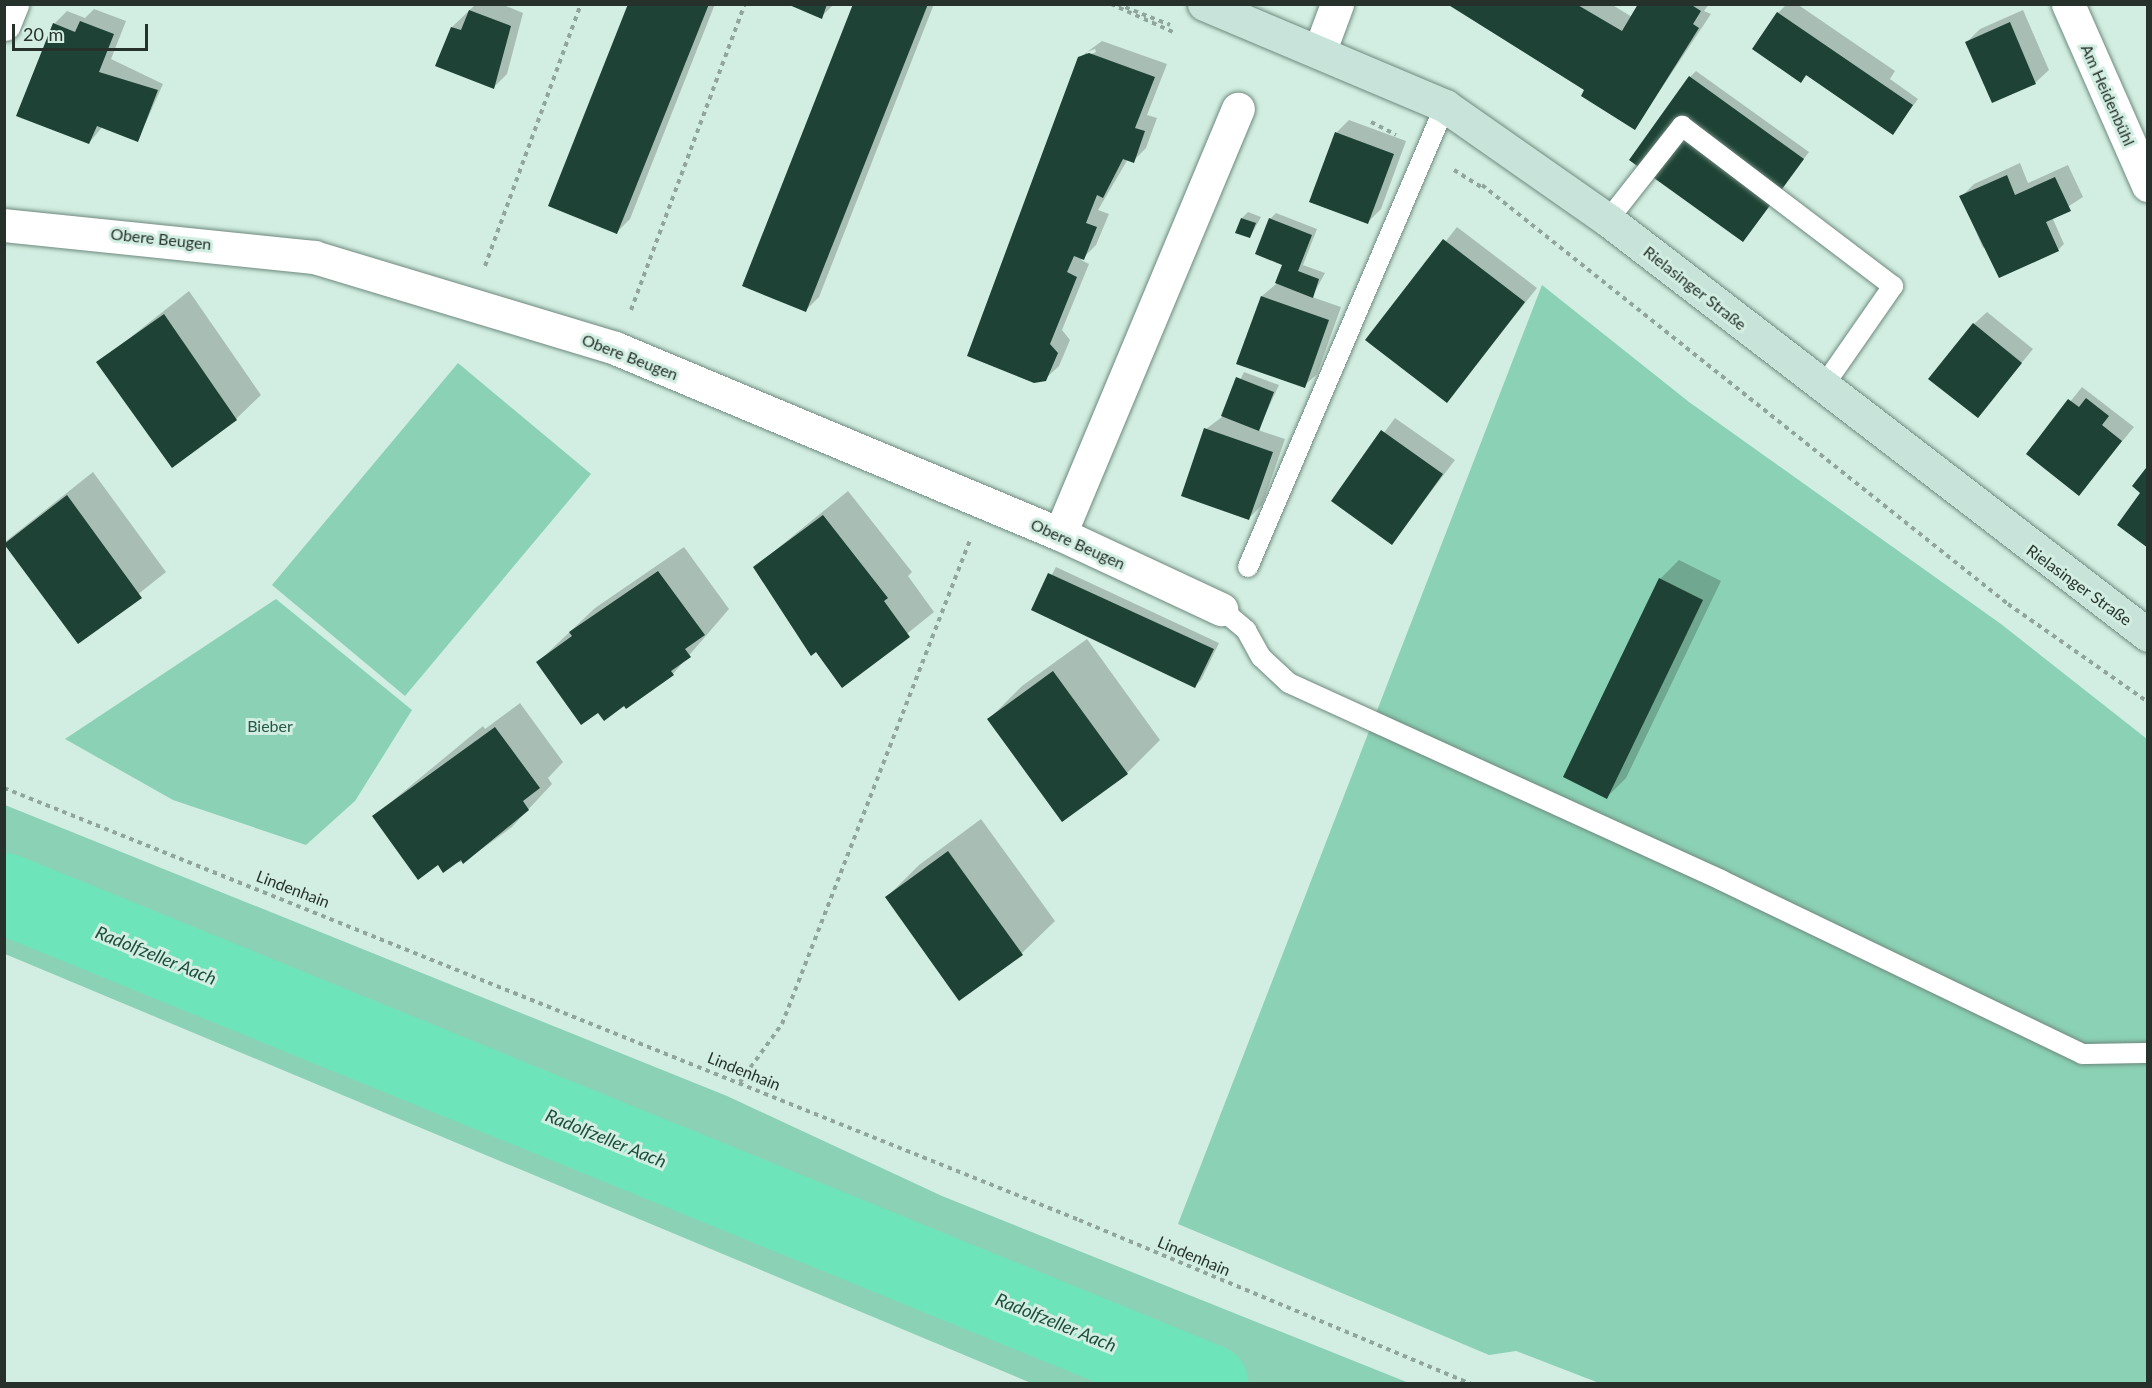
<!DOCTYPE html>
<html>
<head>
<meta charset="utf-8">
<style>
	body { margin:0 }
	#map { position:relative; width:2152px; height:1388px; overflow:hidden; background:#d2eee2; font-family:Lato,sans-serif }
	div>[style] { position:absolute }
	.green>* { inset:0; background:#8bd1b5 }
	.shadow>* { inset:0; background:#0003 }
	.river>* { height:81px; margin:-40.5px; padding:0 40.5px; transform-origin:40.5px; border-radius:40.5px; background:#6ee4ba }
	.building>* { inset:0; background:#1e4336 }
	.path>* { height:4px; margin-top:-2px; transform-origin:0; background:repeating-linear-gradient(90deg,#90a59c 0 4.5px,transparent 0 9px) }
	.roads { filter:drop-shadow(0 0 2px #6e897d) drop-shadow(0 0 2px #6e897d) }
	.lane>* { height:20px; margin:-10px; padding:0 10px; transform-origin:10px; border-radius:10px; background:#fff }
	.street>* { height:33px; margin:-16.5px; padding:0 16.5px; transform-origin:16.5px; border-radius:16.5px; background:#fff }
	.secondary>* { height:33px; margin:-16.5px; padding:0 16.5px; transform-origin:16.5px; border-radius:16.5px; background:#c8e4da }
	span { translate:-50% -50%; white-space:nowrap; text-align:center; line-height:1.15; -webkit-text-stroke:6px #d2eee2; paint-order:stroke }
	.street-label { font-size:16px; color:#26312c }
	.park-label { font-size:16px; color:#275847 }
	.water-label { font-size:18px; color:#1d4e3d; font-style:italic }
	.frame { position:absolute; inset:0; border:6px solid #26312c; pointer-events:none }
	.scale { position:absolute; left:12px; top:24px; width:136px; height:27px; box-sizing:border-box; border:3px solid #26312c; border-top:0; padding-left:8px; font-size:18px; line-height:21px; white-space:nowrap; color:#26312c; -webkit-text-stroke:4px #d2eee2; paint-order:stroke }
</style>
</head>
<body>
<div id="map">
	<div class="green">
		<i style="clip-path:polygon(1542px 285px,1689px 402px,2001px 624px,2147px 739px,2147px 1383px,1599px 1383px,1516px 1351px,1489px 1355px,1178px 1224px)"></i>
		<i style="clip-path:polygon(458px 363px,591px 474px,405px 696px,272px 585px)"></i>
		<i style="clip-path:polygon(276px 599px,412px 710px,355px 801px,306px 845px,173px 800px,65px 739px)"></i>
		<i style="clip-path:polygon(5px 805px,727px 1096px,942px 1196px,1409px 1383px,1031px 1383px,5px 954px)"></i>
	</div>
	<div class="shadow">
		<i style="clip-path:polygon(476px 4px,501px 4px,523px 13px,507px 74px,494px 87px,452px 27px)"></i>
		<i style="clip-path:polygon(630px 4px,715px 4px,630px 219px,617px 232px)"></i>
		<i style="clip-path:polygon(791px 4px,834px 4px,821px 17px)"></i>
		<i style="clip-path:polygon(855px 4px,934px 4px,819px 297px,806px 310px)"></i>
		<i style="clip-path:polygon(1449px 4px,1611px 4px,1632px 17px,1640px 4px,1709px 4px,1704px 11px,1711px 14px,1635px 128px,1586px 90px)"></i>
		<i style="clip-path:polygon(1787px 4px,1797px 4px,1895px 71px,1890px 79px,1918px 99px,1893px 133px,1808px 74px,1801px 81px,1778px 13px)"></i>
		<i style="clip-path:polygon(94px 9px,126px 21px,111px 59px,163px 84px,138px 140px,103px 126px,89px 143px,54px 24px,67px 11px,85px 18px)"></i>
		<i style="clip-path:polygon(2023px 10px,2049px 70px,2036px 82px,1992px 101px,1967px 42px,1980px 29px)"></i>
		<i style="clip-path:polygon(evenodd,1102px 41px,1167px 64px,1147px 115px,1157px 118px,1146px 148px,1133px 161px,1128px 159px,1098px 210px,1109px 214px,1096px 245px,1081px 260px,1089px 264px,1062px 330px,1070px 340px,1059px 366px,1045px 379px,1079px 58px,1102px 41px,1095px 49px,1096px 52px,1087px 56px,1087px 52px,1095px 49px)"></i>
		<i style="clip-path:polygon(1696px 71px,1809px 152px,1749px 233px,1690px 77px)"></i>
		<i style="clip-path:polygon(1349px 120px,1406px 141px,1381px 209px,1368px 222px,1336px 133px)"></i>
		<i style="clip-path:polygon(2020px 163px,2028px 183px,2068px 165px,2083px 197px,2052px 217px,2064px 244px,2058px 250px,1994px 244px,1983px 248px,1961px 197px,1974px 184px)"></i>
		<i style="clip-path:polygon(1248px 212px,1261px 217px,1250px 237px,1242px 218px)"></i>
		<i style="clip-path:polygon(1276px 213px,1317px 229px,1303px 265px,1325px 273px,1312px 297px,1341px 307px,1317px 374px,1304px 386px,1262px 296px,1276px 284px,1284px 264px,1270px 219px)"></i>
		<i style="clip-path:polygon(1457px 227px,1537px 288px,1447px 401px,1368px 340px)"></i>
		<i style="clip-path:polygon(189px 291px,261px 395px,236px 419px,98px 363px)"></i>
		<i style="clip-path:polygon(1987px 312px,2033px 349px,1978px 416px,1974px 324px)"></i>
		<i style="clip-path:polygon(1244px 372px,1279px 385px,1258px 430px,1285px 439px,1262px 505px,1249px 518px,1206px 429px,1222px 417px)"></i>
		<i style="clip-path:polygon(2082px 387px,2134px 427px,2079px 494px,2028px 454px)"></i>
		<i style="clip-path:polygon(1395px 418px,1455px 460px,1392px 543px,1333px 501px)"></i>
		<i style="clip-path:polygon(93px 472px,166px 572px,78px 642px,5px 542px)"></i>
		<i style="clip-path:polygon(848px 491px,912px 572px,908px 576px,934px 612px,842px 686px,755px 567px)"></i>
		<i style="clip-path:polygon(684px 547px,729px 609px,673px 674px,624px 704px,598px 711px,538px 662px,595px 608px)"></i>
		<i style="clip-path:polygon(1679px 560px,1721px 581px,1626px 778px,1607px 797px,1660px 579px)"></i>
		<i style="clip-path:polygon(1056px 567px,1219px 643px,1201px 680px,1195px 686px,1033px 610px)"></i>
		<i style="clip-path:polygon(1087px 639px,1160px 740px,1127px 773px,989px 719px,1022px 686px)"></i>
		<i style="clip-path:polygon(520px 703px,563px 762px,548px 778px,552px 784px,512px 827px,464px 862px,438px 863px,374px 816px,483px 726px,485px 729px)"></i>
		<i style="clip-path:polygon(981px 819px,1055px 921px,1022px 953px,959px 999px,887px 897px,919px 865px)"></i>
	</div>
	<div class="river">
		<i style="left:4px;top:893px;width:1300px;rotate:22.19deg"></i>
	</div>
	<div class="building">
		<i style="clip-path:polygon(628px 4px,709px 4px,617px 234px,548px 206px)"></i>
		<i style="clip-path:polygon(787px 4px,827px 4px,822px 19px)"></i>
		<i style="clip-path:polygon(853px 4px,928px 4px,806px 312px,742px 286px)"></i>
		<i style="clip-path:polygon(1447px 4px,1576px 4px,1622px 31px,1638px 4px,1690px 4px,1701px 11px,1693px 24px,1699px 28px,1635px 130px,1581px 96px,1584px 90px)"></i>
		<i style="clip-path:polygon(469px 10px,511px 26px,494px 89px,435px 66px,451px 27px,461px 30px)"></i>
		<i style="clip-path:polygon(1777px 12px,1913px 105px,1893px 135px,1806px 75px,1801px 83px,1752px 49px)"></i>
		<i style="clip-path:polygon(80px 21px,114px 34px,99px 72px,158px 90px,138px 142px,97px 126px,89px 144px,16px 116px,53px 23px,75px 32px)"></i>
		<i style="clip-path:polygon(2010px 22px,2036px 84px,1992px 103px,1965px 42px)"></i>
		<i style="clip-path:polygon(1089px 53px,1155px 77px,1135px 128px,1145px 131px,1134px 163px,1123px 159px,1103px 198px,1097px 195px,1086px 223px,1097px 227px,1084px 260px,1074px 256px,1067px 272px,1077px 277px,1050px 344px,1058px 353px,1046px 381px,1034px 383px,967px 356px,1078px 57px)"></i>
		<i style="clip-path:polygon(1689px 76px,1804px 159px,1743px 242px,1629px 160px)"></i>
		<i style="clip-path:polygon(1335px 132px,1394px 154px,1368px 224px,1309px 202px)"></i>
		<i style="clip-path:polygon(2007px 175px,2015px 195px,2055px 177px,2071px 211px,2046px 222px,2059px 251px,1999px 278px,1959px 196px)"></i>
		<i style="clip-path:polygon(1241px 218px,1256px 223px,1250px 238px,1235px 233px)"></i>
		<i style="clip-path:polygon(1269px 218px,1312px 235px,1298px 271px,1319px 279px,1313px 298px,1275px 283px,1282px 265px,1255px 254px)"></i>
		<i style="clip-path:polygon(1443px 239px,1525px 302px,1447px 403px,1365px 340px)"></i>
		<i style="clip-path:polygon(1261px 296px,1329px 320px,1305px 388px,1236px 364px)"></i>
		<i style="clip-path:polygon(164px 314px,237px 420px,172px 468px,96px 362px)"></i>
		<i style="clip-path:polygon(1973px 323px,2022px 363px,1978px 418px,1928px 379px)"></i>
		<i style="clip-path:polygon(1236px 377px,1274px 392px,1259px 431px,1221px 416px)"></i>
		<i style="clip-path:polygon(2086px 398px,2109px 416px,2102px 425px,2122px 441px,2079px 496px,2026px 454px,2068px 399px,2079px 407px)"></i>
		<i style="clip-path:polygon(1204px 428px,1273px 452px,1249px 520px,1181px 496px)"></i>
		<i style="clip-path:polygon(1381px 430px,1443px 474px,1392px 545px,1331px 501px)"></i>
		<i style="clip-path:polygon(2146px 468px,2148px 469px,2148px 548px,2117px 525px,2140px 493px,2132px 486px)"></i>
		<i style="clip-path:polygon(67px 495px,142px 598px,78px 644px,4px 544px)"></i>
		<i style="clip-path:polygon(823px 515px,888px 598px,884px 601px,910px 637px,842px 688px,816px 652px,811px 656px,753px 567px)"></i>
		<i style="clip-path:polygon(658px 571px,705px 635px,685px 649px,691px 657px,671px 671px,674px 675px,626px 709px,624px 706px,604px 721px,598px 713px,581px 725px,536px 662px,572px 636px,569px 632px)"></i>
		<i style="clip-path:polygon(1048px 573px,1214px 649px,1195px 688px,1031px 610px)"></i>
		<i style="clip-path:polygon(1659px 578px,1703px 600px,1607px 799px,1563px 777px)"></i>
		<i style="clip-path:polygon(1053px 671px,1128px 774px,1062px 822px,987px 719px)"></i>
		<i style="clip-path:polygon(495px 727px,540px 788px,523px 801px,529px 810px,463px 864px,461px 860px,443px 873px,438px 865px,418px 880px,372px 816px)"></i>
		<i style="clip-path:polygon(948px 851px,1023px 955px,959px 1001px,885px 897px)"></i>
	</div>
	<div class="path">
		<i style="left:1111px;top:4px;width:68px;rotate:24.3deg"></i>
		<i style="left:1117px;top:4px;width:57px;rotate:21.6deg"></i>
		<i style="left:1371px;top:122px;width:28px;rotate:27deg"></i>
		<i style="left:1454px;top:170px;width:34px;rotate:32deg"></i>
		<i style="left:1482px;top:185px;width:672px;rotate:38.54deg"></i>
		<i style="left:2008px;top:604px;width:171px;rotate:35deg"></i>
		<i style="left:485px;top:266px;width:279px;rotate:-69.9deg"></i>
		<i style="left:631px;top:310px;width:327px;rotate:-69.6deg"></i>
		<i style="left:4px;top:788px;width:1159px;rotate:21.89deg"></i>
		<i style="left:1079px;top:1220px;width:426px;rotate:22.7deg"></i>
		<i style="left:740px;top:1082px;width:72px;rotate:-54.1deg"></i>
		<i style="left:782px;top:1024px;width:519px;rotate:-68.77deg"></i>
	</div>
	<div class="roads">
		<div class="lane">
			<i style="left:1608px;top:220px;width:120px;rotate:-51.8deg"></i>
			<i style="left:1682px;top:126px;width:265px;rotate:37.2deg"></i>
			<i style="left:1893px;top:286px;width:124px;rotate:124.8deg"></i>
			<i style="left:1248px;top:567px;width:501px;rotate:-66.86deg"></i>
			<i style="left:1221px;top:609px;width:33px;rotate:40deg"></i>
			<i style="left:1246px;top:630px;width:31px;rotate:61deg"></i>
			<i style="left:1261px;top:657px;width:38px;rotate:43deg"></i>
			<i style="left:1289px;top:683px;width:475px;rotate:24.5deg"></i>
			<i style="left:1721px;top:880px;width:401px;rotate:25.7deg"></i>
			<i style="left:2082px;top:1054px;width:66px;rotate:-0.9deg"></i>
		</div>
		<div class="street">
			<i style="left:2068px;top:4px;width:198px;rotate:66.2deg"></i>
			<i style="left:4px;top:24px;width:22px;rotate:-68deg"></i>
			<i style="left:1320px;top:50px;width:49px;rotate:-69.7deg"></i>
			<i style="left:4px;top:225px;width:312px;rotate:5.9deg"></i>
			<i style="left:314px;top:257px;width:314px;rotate:16.8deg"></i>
			<i style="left:615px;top:348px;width:482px;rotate:22.7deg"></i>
			<i style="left:1060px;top:534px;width:178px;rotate:25deg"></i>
			<i style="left:1060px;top:534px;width:461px;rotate:-67.3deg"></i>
		</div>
		<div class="secondary">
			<i style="left:1204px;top:4px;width:262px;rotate:22.9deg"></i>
			<i style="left:1445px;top:106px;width:199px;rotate:35deg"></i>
			<i style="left:1608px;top:220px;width:681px;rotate:37.54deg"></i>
		</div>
	</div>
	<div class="street-label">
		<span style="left:2108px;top:95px;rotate:66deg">Am Heidenbühl</span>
		<span style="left:161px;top:239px;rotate:6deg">Obere Beugen</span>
		<span style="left:1695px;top:288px;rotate:38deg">Rielasinger Straße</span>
		<span style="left:630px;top:357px;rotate:21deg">Obere Beugen</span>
		<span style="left:1078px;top:544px;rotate:24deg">Obere Beugen</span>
		<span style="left:2079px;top:585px;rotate:36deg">Rielasinger Straße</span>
		<span style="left:293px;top:889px;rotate:21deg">Lindenhain</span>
		<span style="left:744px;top:1071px;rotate:22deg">Lindenhain</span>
		<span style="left:1194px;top:1256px;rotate:23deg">Lindenhain</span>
	</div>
	<div class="park-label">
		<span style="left:270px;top:726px">Bieber</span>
	</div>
	<div class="water-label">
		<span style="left:156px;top:955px;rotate:22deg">Radolfzeller Aach</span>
		<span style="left:606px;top:1138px;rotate:22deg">Radolfzeller Aach</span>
		<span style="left:1056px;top:1322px;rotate:22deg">Radolfzeller Aach</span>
	</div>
	<div class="frame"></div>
	<div class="scale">20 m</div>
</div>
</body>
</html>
